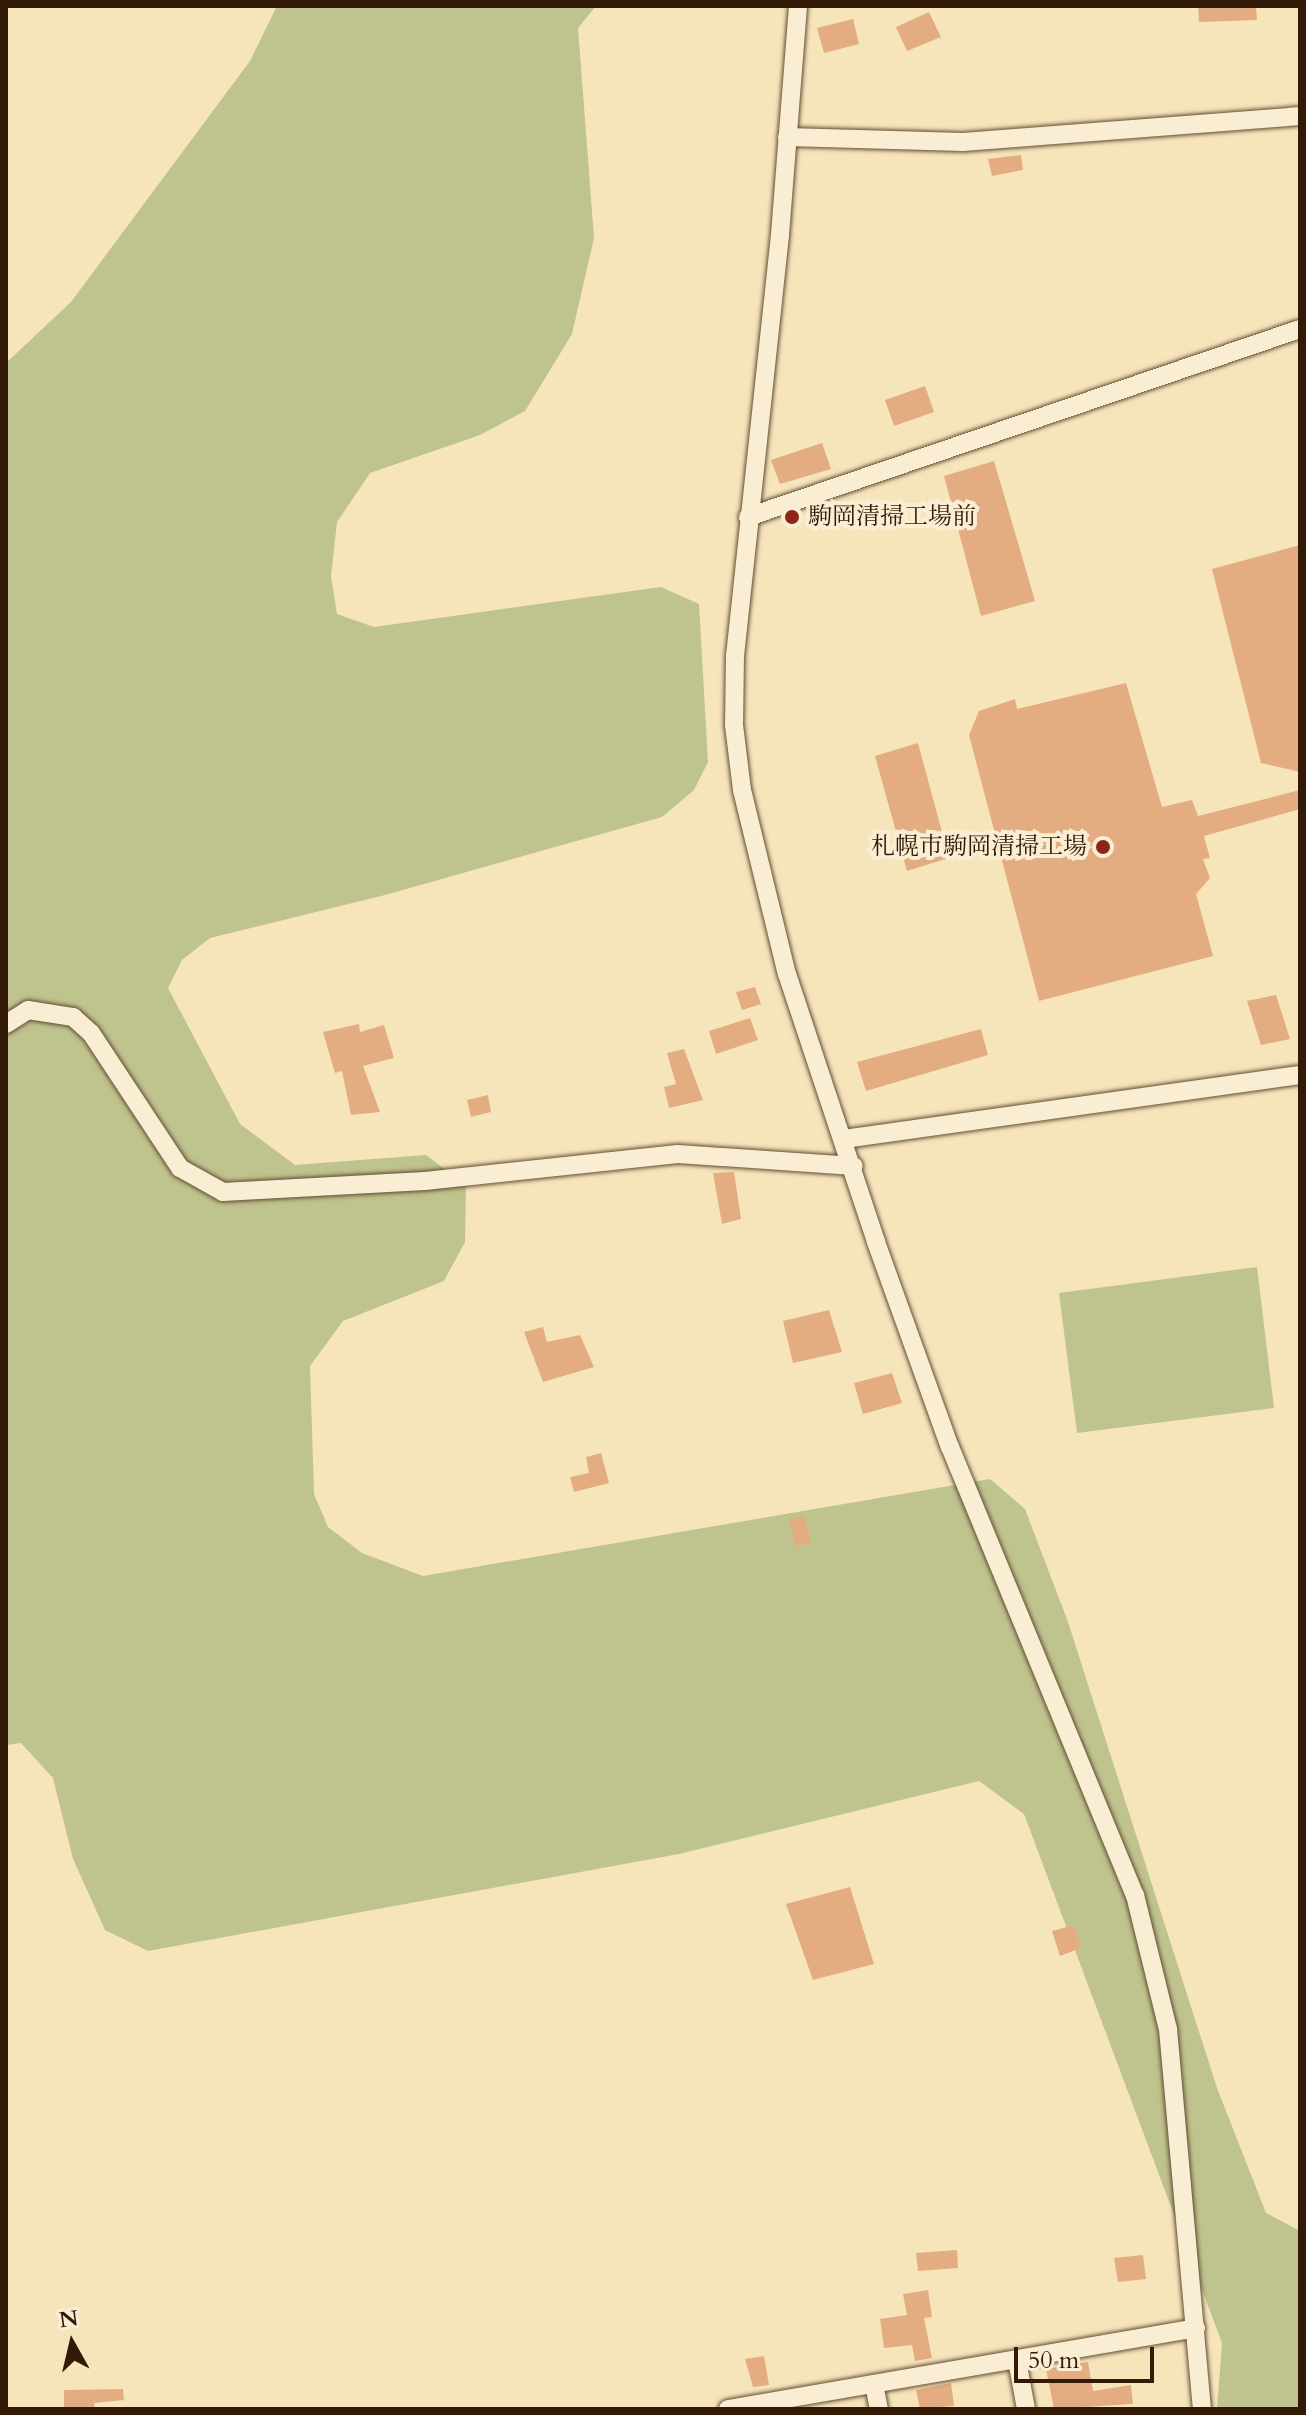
<!DOCTYPE html>
<html>
<head>
<meta charset="utf-8">
<style>
	body { margin:0 }
	#map { position:relative; width:1306px; height:2415px; overflow:hidden; background:#f6e5bb; font-family:Cardo,"Noto Serif JP",serif }
	div>[style] { position:absolute }
	.green>* { inset:0; background:#bfc38e }
	.building>* { inset:0; background:#e3ad81 }
	.roads { filter:drop-shadow(0 0 2px #644d33) drop-shadow(0 0 2px #644d33) }
	.minor>* { height:18px; margin:-9px; padding:0 9px; transform-origin:9px; border-radius:9px; background:#f9eed3 }
	.dots>* { width:22px; height:22px; translate:-50% -50%; box-sizing:border-box; border:4px solid #f9eed3; border-radius:50% }
	span { translate:-50% -50%; white-space:nowrap; text-align:center; line-height:1.15; -webkit-text-stroke:8px #f9eed3; paint-order:stroke }
	.poi-label { font-size:24px; color:#331a06 }
	.left { translate:0 -50%; text-align:left }
	.right { translate:-100% -50%; text-align:right }
	.frame { position:absolute; inset:0; border:8px solid #331a06; pointer-events:none }
	.north { position:absolute; left:32px; top:2303px; width:80px; height:80px; -webkit-text-stroke:6px #f9eed3; paint-order:stroke; rotate:352deg; font-size:22px; font-weight:700; line-height:32px; text-align:center; color:#331a06 }
	.north::after { content:''; display:block; margin:auto; width:28px; height:36px; background:#331a06; clip-path:polygon(50% 0,100% 100%,50% 72%,0 100%) }
	.scale { position:absolute; left:1014px; top:2347px; width:140px; height:36px; box-sizing:border-box; border:4px solid #331a06; border-top:0; padding-left:10px; font-size:24px; line-height:28px; white-space:nowrap; color:#331a06; -webkit-text-stroke:6px #f9eed3; paint-order:stroke }
</style>
</head>
<body>
<div id="map">
	<div class="green">
		<i style="clip-path:polygon(277px 6px,596px 6px,578px 28px,594px 238px,572px 334px,525px 411px,480px 435px,370px 473px,337px 522px,331px 576px,337px 614px,374px 627px,661px 587px,699px 604px,708px 762px,694px 790px,662px 817px,385px 895px,210px 938px,182px 960px,168px 988px,240px 1124px,295px 1165px,426px 1155px,466px 1185px,465px 1242px,444px 1281px,343px 1321px,310px 1366px,314px 1494px,328px 1527px,362px 1553px,423px 1576px,990px 1479px,1025px 1509px,1068px 1622px,1217px 2088px,1266px 2213px,1300px 2231px,1300px 2409px,1217px 2409px,1222px 2343px,1024px 1814px,979px 1781px,679px 1854px,148px 1951px,105px 1930px,73px 1859px,53px 1778px,21px 1743px,6px 1745px,6px 363px,71px 302px,250px 61px)"></i>
		<i style="clip-path:polygon(1257px 1267px,1274px 1408px,1077px 1433px,1059px 1293px)"></i>
	</div>
	<div class="building">
		<i style="clip-path:polygon(1198px 6px,1256px 6px,1257px 20px,1199px 22px)"></i>
		<i style="clip-path:polygon(929px 12px,941px 37px,907px 51px,896px 27px)"></i>
		<i style="clip-path:polygon(853px 19px,859px 44px,824px 53px,817px 28px)"></i>
		<i style="clip-path:polygon(1021px 155px,1023px 170px,992px 176px,988px 159px)"></i>
		<i style="clip-path:polygon(925px 386px,934px 412px,894px 426px,885px 400px)"></i>
		<i style="clip-path:polygon(822px 443px,831px 469px,780px 484px,771px 460px)"></i>
		<i style="clip-path:polygon(994px 461px,1035px 601px,981px 616px,944px 476px)"></i>
		<i style="clip-path:polygon(1300px 545px,1300px 772px,1261px 763px,1212px 569px)"></i>
		<i style="clip-path:polygon(1126px 683px,1162px 807px,1192px 800px,1198px 816px,1300px 790px,1300px 809px,1204px 836px,1210px 858px,1203px 859px,1210px 878px,1196px 894px,1213px 956px,1039px 1001px,969px 735px,979px 711px,1015px 699px,1017px 709px)"></i>
		<i style="clip-path:polygon(918px 743px,949px 858px,907px 871px,875px 756px)"></i>
		<i style="clip-path:polygon(755px 987px,761px 1004px,742px 1010px,736px 992px)"></i>
		<i style="clip-path:polygon(1276px 995px,1290px 1039px,1261px 1045px,1247px 1001px)"></i>
		<i style="clip-path:polygon(750px 1018px,758px 1040px,716px 1054px,709px 1031px)"></i>
		<i style="clip-path:polygon(359px 1024px,360px 1032px,384px 1025px,394px 1058px,363px 1066px,380px 1112px,351px 1115px,342px 1071px,335px 1073px,323px 1032px)"></i>
		<i style="clip-path:polygon(981px 1029px,988px 1055px,866px 1091px,857px 1062px)"></i>
		<i style="clip-path:polygon(684px 1049px,703px 1100px,669px 1108px,664px 1087px,676px 1084px,667px 1053px)"></i>
		<i style="clip-path:polygon(488px 1095px,491px 1112px,471px 1117px,467px 1100px)"></i>
		<i style="clip-path:polygon(734px 1172px,741px 1219px,722px 1224px,713px 1173px)"></i>
		<i style="clip-path:polygon(829px 1310px,842px 1352px,793px 1363px,783px 1321px)"></i>
		<i style="clip-path:polygon(543px 1327px,547px 1342px,580px 1335px,594px 1367px,543px 1382px,524px 1332px)"></i>
		<i style="clip-path:polygon(892px 1373px,902px 1403px,863px 1414px,854px 1383px)"></i>
		<i style="clip-path:polygon(601px 1453px,609px 1483px,574px 1492px,570px 1477px,589px 1473px,586px 1457px)"></i>
		<i style="clip-path:polygon(804px 1516px,811px 1543px,796px 1547px,789px 1519px)"></i>
		<i style="clip-path:polygon(850px 1887px,874px 1964px,813px 1980px,786px 1904px)"></i>
		<i style="clip-path:polygon(1074px 1925px,1081px 1948px,1060px 1956px,1052px 1931px)"></i>
		<i style="clip-path:polygon(957px 2250px,958px 2268px,918px 2271px,916px 2253px)"></i>
		<i style="clip-path:polygon(1143px 2255px,1146px 2279px,1118px 2282px,1114px 2258px)"></i>
		<i style="clip-path:polygon(928px 2290px,932px 2317px,924px 2318px,932px 2358px,915px 2361px,912px 2345px,884px 2348px,880px 2319px,907px 2315px,903px 2294px)"></i>
		<i style="clip-path:polygon(764px 2356px,769px 2385px,753px 2387px,745px 2359px)"></i>
		<i style="clip-path:polygon(1088px 2362px,1093px 2391px,1131px 2385px,1133px 2404px,1054px 2409px,1046px 2369px)"></i>
		<i style="clip-path:polygon(951px 2383px,954px 2406px,920px 2409px,916px 2390px)"></i>
		<i style="clip-path:polygon(123px 2389px,124px 2400px,94px 2403px,95px 2409px,64px 2409px,64px 2390px)"></i>
	</div>
	<div class="roads">
		<div class="minor">
			<i style="left:798px;top:6px;width:230px;rotate:94.5deg"></i>
			<i style="left:780px;top:235px;width:422px;rotate:96.1deg"></i>
			<i style="left:735px;top:655px;width:70px;rotate:90.8deg"></i>
			<i style="left:734px;top:725px;width:65px;rotate:83deg"></i>
			<i style="left:742px;top:790px;width:189px;rotate:76.3deg"></i>
			<i style="left:787px;top:974px;width:282px;rotate:71.6deg"></i>
			<i style="left:876px;top:1242px;width:218px;rotate:70.2deg"></i>
			<i style="left:950px;top:1447px;width:485px;rotate:67.6deg"></i>
			<i style="left:1135px;top:1895px;width:138px;rotate:76.2deg"></i>
			<i style="left:1168px;top:2029px;width:382px;rotate:84.9deg"></i>
			<i style="left:787px;top:137px;width:176px;rotate:1.6deg"></i>
			<i style="left:963px;top:142px;width:338px;rotate:-4.4deg"></i>
			<i style="left:748px;top:517px;width:583px;rotate:-18.81deg"></i>
			<i style="left:6px;top:1024px;width:26px;rotate:-32deg"></i>
			<i style="left:28px;top:1010px;width:46px;rotate:8.8deg"></i>
			<i style="left:73px;top:1017px;width:24px;rotate:42deg"></i>
			<i style="left:91px;top:1033px;width:162px;rotate:56.6deg"></i>
			<i style="left:180px;top:1168px;width:49px;rotate:29.2deg"></i>
			<i style="left:223px;top:1192px;width:202px;rotate:-3.1deg"></i>
			<i style="left:425px;top:1181px;width:254px;rotate:-6.1deg"></i>
			<i style="left:678px;top:1154px;width:176px;rotate:3.9deg"></i>
			<i style="left:844px;top:1139px;width:460px;rotate:-8deg"></i>
			<i style="left:1017px;top:2360px;width:50px;rotate:79.6deg"></i>
			<i style="left:874px;top:2384px;width:25px;rotate:79deg"></i>
			<i style="left:728px;top:2409px;width:475px;rotate:-9.8deg"></i>
		</div>
	</div>
	<div class="dots">
		<i style="left:792px;top:517px;background:#8f2418"></i>
		<i style="left:1103px;top:847px;background:#8f2418"></i>
	</div>
	<div class="poi-label">
		<span class="left" style="left:808px;top:517px">駒岡清掃工場前</span>
		<span class="right" style="left:1087px;top:847px">札幌市駒岡清掃工場</span>
	</div>
	<div class="frame"></div>
	<div class="north">N</div>
	<div class="scale">50 m</div>
</div>
</body>
</html>
